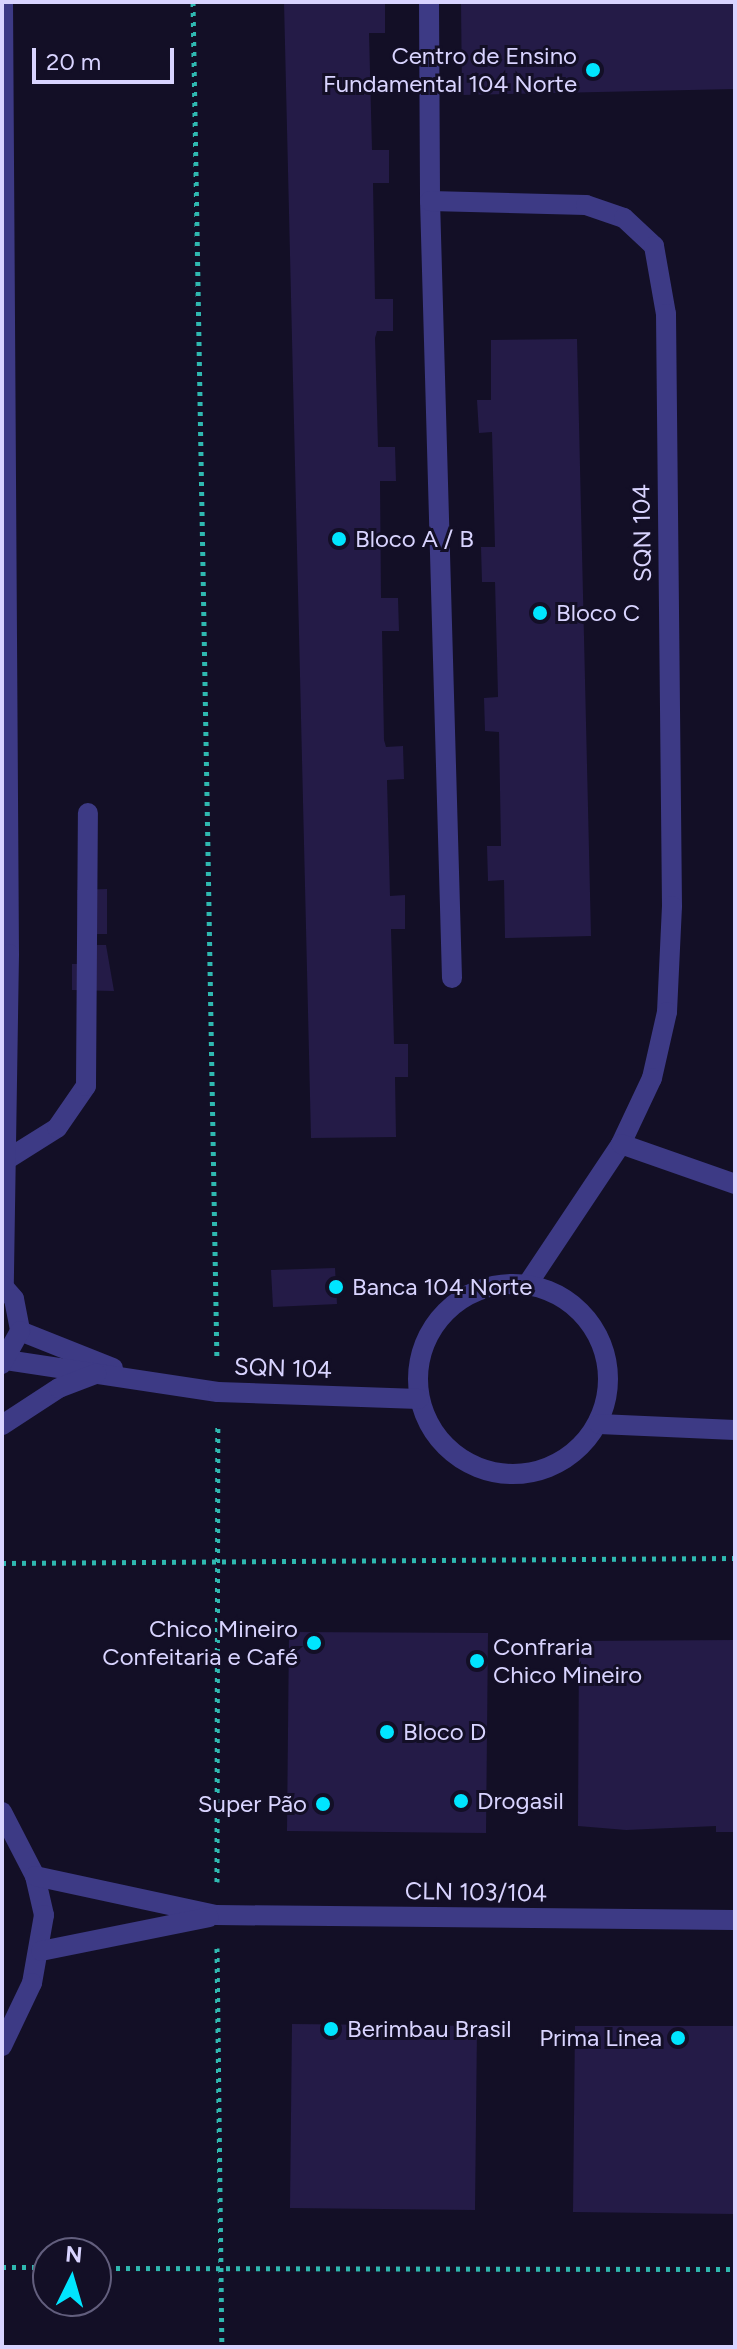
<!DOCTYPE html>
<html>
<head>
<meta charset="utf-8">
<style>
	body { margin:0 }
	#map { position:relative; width:737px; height:2349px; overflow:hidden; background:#130f26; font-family:Figtree,sans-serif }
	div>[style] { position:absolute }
	.building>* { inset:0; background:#241b47 }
	.path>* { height:5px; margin-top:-2.5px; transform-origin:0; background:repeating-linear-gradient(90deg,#2fb8b0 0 4px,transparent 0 10px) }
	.service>* { height:20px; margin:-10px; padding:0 10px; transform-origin:10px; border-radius:10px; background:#3d3a85 }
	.minor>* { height:20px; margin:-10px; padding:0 10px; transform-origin:10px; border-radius:10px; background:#3d3a85 }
	.minor>.ring { margin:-10px; padding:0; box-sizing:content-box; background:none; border:20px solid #3d3a85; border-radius:50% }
	.tertiary>* { height:20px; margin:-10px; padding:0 10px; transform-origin:10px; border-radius:10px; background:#3d3a85 }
	.dots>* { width:22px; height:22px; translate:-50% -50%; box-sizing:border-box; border:4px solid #130f26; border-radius:50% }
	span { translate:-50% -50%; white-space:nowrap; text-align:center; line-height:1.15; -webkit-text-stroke:6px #130f26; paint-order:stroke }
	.poi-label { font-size:24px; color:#d9d4ff }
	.right { translate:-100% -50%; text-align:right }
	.left { translate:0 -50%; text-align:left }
	.street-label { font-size:24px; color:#d9d4ff }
	.frame { position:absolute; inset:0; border:4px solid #d9d4ff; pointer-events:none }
	.north { position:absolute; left:32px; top:2237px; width:80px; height:80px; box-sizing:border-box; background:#130f26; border:2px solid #625e7d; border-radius:50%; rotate:5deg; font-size:22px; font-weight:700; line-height:32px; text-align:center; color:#d9d4ff }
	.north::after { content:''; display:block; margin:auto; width:28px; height:36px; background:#00e5ff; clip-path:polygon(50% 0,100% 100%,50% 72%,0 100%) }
	.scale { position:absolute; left:32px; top:48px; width:142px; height:36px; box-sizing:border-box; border:4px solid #d9d4ff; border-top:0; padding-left:10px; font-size:24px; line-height:28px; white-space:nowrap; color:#d9d4ff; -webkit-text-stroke:6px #130f26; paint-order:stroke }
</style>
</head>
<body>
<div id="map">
	<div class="building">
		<i style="clip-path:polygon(284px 2px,385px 2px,385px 33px,369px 33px,372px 150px,389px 150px,389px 183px,373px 183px,375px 299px,393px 299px,393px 331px,377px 331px,375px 338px,378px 447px,395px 447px,396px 481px,380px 481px,381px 598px,398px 598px,399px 631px,382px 631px,384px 740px,386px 747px,403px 746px,404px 779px,387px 780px,390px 896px,405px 895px,405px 929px,391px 929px,394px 1044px,408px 1044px,408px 1077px,395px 1077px,396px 1137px,311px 1138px)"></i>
		<i style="clip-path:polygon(461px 2px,735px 2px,735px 89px,462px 95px)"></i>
		<i style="clip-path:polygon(577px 339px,591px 936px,505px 938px,504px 880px,488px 881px,487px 846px,501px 846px,499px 732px,485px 731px,484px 698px,498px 697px,497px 656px,495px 582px,482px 582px,481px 547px,495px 547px,492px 432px,479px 433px,477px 400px,491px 400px,491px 340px)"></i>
		<i style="clip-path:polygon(107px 889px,107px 934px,96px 934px,96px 945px,106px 945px,114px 991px,72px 990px,72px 964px,79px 964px,77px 890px)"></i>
		<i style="clip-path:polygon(335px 1268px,337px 1304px,273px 1307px,271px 1270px)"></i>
		<i style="clip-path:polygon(289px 1632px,488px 1633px,486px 1833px,287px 1831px)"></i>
		<i style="clip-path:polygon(735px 1640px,735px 1832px,716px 1832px,716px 1826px,626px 1830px,578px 1826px,579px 1641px)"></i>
		<i style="clip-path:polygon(292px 2024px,477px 2026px,475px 2210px,290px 2208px)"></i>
		<i style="clip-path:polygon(575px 2026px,735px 2026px,735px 2214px,573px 2212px)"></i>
	</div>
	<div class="path">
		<i style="left:193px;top:2px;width:1356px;rotate:88.99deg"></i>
		<i style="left:2px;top:1563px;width:733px;rotate:-0.39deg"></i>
		<i style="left:217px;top:1882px;width:458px;rotate:-89.9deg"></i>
		<i style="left:217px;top:1948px;width:399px;rotate:89.3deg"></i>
		<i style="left:2px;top:2267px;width:46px"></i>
		<i style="left:96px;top:2268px;width:639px;rotate:0.09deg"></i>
	</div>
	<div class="service">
		<i style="left:6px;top:1160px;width:60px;rotate:-32.1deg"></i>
		<i style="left:57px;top:1128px;width:51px;rotate:-55.4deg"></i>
		<i style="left:86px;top:1086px;width:273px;rotate:-89.6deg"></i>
	</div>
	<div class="minor">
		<i style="left:429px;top:2px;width:199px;rotate:89.7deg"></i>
		<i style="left:452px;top:978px;width:777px;rotate:-91.62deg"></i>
		<i style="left:430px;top:201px;width:156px;rotate:1.5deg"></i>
		<i style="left:586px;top:205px;width:40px;rotate:18.9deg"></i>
		<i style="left:624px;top:218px;width:41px;rotate:43deg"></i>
		<i style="left:654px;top:246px;width:69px;rotate:80deg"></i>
		<i style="left:666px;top:314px;width:592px;rotate:89.42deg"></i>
		<i style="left:672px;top:906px;width:106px;rotate:92.7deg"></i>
		<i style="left:667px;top:1012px;width:68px;rotate:102.8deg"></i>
		<i style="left:652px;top:1078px;width:73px;rotate:115.2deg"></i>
		<i style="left:621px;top:1144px;width:169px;rotate:123.7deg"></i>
		<i style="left:621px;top:1144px;width:121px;rotate:19.3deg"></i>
		<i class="ring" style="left:418px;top:1284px;width:170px;height:170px"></i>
		<i style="left:20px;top:1331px;width:100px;rotate:21.7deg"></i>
		<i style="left:6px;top:1360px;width:214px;rotate:8.6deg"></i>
		<i style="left:218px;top:1392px;width:201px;rotate:2deg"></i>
		<i style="left:599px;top:1424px;width:136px;rotate:2.5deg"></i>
	</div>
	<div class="tertiary">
		<i style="left:3px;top:2px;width:952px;rotate:89.64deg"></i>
		<i style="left:9px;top:954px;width:333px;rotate:90.9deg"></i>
		<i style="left:2px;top:1285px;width:18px;rotate:49deg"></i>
		<i style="left:14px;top:1299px;width:33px;rotate:79deg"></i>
		<i style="left:20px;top:1331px;width:38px;rotate:119deg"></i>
		<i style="left:2px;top:1425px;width:68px;rotate:-33deg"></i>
		<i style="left:59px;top:1388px;width:40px;rotate:-21deg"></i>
		<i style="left:2px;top:1812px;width:72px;rotate:62.7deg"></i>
		<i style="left:35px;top:1876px;width:40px;rotate:77deg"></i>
		<i style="left:44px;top:1915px;width:69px;rotate:100deg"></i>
		<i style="left:32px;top:1983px;width:70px;rotate:115.5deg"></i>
		<i style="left:35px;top:1876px;width:185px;rotate:12.2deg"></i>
		<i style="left:216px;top:1915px;width:519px;rotate:0.55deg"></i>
		<i style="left:41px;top:1951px;width:171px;rotate:-11.4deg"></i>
	</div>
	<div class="dots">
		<i style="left:593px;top:70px;background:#00e5ff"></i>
		<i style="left:339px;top:539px;background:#00e5ff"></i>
		<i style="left:540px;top:613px;background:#00e5ff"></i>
		<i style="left:336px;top:1287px;background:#00e5ff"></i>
		<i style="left:314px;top:1643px;background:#00e5ff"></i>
		<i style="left:477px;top:1661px;background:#00e5ff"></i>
		<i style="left:387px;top:1732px;background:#00e5ff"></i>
		<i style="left:461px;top:1801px;background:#00e5ff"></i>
		<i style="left:323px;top:1804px;background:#00e5ff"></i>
		<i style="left:331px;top:2029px;background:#00e5ff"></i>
		<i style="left:678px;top:2038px;background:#00e5ff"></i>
	</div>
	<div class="poi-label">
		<span class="right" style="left:577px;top:70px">Centro de Ensino<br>Fundamental 104 Norte</span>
		<span class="left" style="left:355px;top:539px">Bloco A / B</span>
		<span class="left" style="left:556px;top:613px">Bloco C</span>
		<span class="left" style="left:352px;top:1287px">Banca 104 Norte</span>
		<span class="right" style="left:298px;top:1643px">Chico Mineiro<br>Confeitaria e Café</span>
		<span class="left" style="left:493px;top:1661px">Confraria<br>Chico Mineiro</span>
		<span class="left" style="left:403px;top:1732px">Bloco D</span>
		<span class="left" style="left:477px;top:1801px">Drogasil</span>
		<span class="right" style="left:307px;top:1804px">Super Pão</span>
		<span class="left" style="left:347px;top:2029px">Berimbau Brasil</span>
		<span class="right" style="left:662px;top:2038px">Prima Linea</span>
	</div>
	<div class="street-label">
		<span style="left:642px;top:533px;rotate:-91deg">SQN 104</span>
		<span style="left:283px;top:1368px;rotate:2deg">SQN 104</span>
		<span style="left:476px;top:1892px;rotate:1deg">CLN 103/104</span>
	</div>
	<div class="frame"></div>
	<div class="north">N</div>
	<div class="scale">20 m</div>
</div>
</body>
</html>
